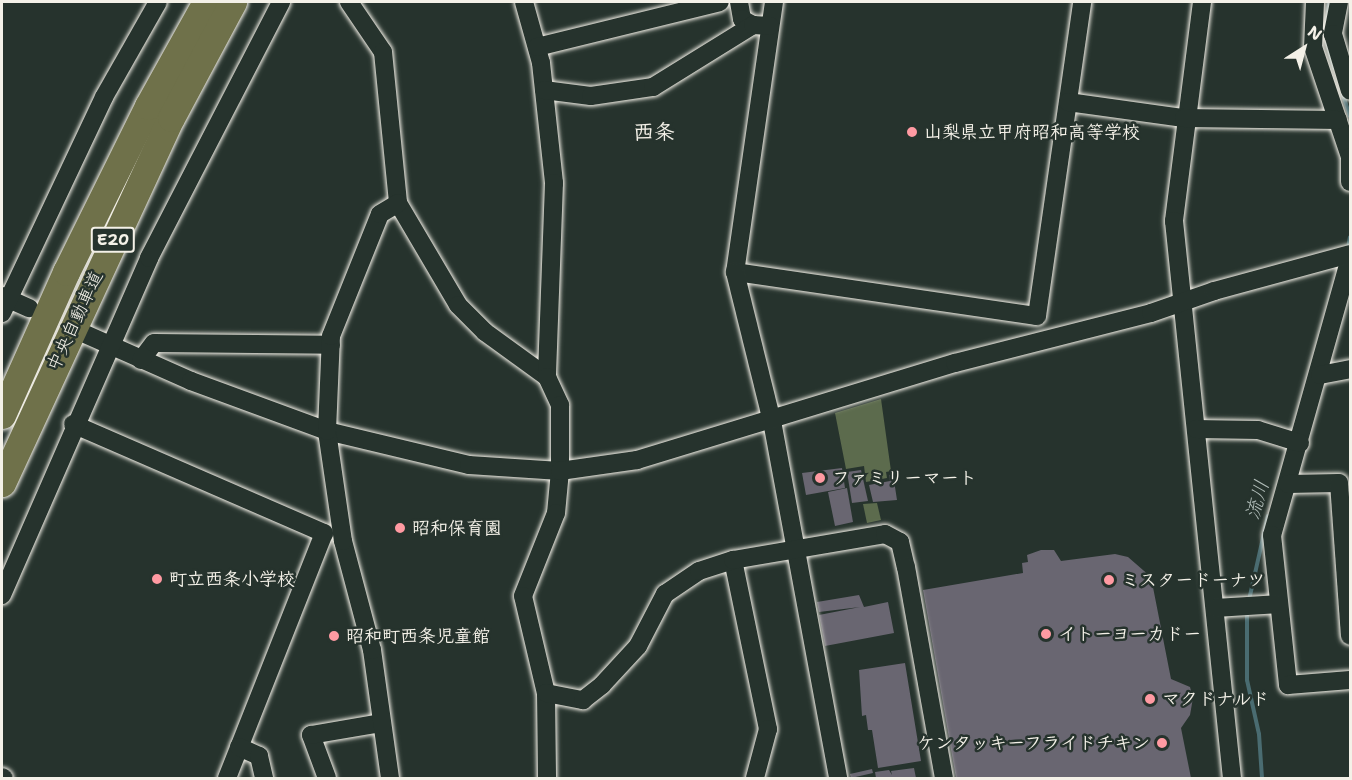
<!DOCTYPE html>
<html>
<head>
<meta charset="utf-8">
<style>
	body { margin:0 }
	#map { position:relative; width:1352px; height:780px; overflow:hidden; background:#26332d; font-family:"Shantell Sans","Klee One",sans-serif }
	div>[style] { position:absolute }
	.green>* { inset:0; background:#5c6b4d }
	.stream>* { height:4px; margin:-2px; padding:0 2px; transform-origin:2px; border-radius:2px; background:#4a6c71 }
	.building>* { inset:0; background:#696671 }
	.roads { filter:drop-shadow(0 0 2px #f4f1e8) drop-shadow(0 0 2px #f4f1e8) }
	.minor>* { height:18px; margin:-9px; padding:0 9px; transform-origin:9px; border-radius:9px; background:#26332d }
	.highway>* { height:27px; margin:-13.5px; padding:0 13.5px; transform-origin:13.5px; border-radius:13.5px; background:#6f714a }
	.dots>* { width:16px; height:16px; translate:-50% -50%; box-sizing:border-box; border:3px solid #26332d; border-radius:50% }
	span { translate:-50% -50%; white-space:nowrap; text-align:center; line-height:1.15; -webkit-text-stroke:5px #26332d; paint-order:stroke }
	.shield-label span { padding:2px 4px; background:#26332d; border:2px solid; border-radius:4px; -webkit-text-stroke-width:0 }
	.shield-label { font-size:16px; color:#f4f1e8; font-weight:700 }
	.poi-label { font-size:18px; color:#f4f1e8; font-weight:700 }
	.left { translate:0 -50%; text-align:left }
	.right { translate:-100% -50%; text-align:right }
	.street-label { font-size:18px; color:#f4f1e8 }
	.water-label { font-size:20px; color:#b0bcb8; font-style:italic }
	.quarter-label { font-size:21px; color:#f4f1e8; font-weight:700 }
	.frame { position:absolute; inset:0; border:3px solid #f4f1e8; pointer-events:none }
	.north { position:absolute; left:1274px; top:18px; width:60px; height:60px; -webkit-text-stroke:4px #26332d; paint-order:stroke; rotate:36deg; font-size:16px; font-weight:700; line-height:24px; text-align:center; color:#f4f1e8 }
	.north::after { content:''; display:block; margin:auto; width:21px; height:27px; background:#f4f1e8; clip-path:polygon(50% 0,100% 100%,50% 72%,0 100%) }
</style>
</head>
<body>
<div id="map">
	<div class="green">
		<i style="clip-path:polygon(881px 399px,891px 471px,886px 472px,887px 478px,866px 482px,864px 466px,846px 469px,835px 413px)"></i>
		<i style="clip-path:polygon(877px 503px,881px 520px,867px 523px,863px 504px)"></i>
	</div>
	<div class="stream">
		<i style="left:1325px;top:36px;width:34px;rotate:-83deg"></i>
		<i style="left:1327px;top:43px;width:26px;rotate:74deg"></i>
		<i style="left:1343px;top:95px;width:22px;rotate:72deg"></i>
		<i style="left:1348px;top:248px;width:11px;rotate:-80deg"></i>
		<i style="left:1249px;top:600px;width:86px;rotate:-77.3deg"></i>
		<i style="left:1247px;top:610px;width:70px;rotate:90deg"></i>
		<i style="left:1247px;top:680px;width:55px;rotate:77.5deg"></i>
		<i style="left:1259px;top:734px;width:44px;rotate:86.1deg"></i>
	</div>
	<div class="building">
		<i style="clip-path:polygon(842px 468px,845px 488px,806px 495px,802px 473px)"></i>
		<i style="clip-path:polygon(861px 470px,868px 501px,852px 503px,847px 472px)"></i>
		<i style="clip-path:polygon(893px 474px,897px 500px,873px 502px,869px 485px,890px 481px,889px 475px)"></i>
		<i style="clip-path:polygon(847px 488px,853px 522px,835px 526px,828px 492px)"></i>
		<i style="clip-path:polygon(1041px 550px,1054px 550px,1061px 561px,1115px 554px,1128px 557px,1151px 577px,1171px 679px,1190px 687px,1193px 698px,1190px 715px,1181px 728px,1191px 778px,956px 778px,923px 590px,1023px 573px,1022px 563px,1028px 562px,1027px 555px)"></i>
		<i style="clip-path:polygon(859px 595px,864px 607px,888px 602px,894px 633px,825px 646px,819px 615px,860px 607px,819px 612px,817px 602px)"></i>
		<i style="clip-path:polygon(905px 663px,921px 761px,878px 768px,872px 730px,868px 730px,866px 715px,862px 716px,859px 670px)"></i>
		<i style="clip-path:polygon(914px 768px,916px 778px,876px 778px,875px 772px,889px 770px,892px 775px,891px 771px)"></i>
		<i style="clip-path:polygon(872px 769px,873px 773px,851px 778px,850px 774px)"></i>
	</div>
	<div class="roads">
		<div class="minor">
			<i style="left:349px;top:2px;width:60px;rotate:55.8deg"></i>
			<i style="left:383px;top:52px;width:152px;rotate:84.3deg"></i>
			<i style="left:398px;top:203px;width:118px;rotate:59.5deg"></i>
			<i style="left:458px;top:305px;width:38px;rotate:45deg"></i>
			<i style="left:485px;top:332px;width:77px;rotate:36deg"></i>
			<i style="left:524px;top:2px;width:63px;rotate:74.4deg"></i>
			<i style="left:541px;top:63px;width:121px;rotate:83.8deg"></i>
			<i style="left:554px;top:183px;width:194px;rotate:92.1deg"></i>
			<i style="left:547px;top:377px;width:31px;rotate:65deg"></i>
			<i style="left:560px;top:405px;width:66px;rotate:90deg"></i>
			<i style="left:560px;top:471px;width:42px;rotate:95.4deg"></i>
			<i style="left:556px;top:513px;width:89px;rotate:111.7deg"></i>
			<i style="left:523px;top:596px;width:100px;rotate:76.7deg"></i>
			<i style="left:546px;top:693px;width:85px;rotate:89.3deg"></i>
			<i style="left:739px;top:2px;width:17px;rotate:80deg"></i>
			<i style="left:742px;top:19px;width:13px;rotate:29deg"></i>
			<i style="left:774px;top:2px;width:273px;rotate:98.2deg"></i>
			<i style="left:735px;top:272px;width:305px;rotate:8.3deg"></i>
			<i style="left:1037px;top:316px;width:317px;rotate:-81.8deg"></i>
			<i style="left:1202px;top:2px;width:221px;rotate:97.3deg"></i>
			<i style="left:1174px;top:221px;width:560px;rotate:84.06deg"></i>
			<i style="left:1315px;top:2px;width:45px;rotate:92.5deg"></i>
			<i style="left:1313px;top:47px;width:116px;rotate:71.4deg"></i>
			<i style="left:1350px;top:157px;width:25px;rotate:90deg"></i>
			<i style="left:1339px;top:2px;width:33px;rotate:101deg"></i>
			<i style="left:1333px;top:34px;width:59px;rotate:73.4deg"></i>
			<i style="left:537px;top:47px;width:188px;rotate:-13.8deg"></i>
			<i style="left:544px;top:90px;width:47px;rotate:7.3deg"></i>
			<i style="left:591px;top:96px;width:63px;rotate:-8.3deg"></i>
			<i style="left:653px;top:87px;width:118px;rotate:-31.8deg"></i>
			<i style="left:753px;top:25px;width:17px;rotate:3deg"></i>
			<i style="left:1068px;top:102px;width:117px;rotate:7.9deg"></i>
			<i style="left:1184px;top:118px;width:154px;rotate:0.7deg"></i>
			<i style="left:1350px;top:258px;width:288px;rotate:105.7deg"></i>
			<i style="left:1272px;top:535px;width:151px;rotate:83.9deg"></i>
			<i style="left:1288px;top:685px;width:62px;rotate:-4.6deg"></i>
			<i style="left:735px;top:272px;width:154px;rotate:76.1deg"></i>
			<i style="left:772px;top:421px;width:363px;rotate:79.5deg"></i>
			<i style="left:2px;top:296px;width:30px;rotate:24deg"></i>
			<i style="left:2px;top:313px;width:239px;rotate:-64.7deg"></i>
			<i style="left:104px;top:97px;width:109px;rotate:-60.4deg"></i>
			<i style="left:85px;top:334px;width:116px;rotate:23.9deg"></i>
			<i style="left:191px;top:381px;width:145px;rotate:20.2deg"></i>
			<i style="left:327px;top:431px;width:146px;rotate:13.5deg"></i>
			<i style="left:469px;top:465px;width:91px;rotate:3.8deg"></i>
			<i style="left:560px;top:471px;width:78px;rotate:-8.1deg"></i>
			<i style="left:637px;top:460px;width:332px;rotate:-17deg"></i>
			<i style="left:955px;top:363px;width:202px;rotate:-14.3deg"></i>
			<i style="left:1151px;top:313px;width:67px;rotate:-19.2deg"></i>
			<i style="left:1214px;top:291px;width:141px;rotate:-15.2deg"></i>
			<i style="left:141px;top:360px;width:21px;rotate:-53deg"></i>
			<i style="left:154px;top:343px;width:177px;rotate:0.6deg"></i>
			<i style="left:1320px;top:375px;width:31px;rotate:-11deg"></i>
			<i style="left:73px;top:424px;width:274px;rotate:23.5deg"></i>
			<i style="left:324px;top:533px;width:264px;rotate:111.6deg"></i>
			<i style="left:1196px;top:429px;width:62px;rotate:0.9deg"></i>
			<i style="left:1258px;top:430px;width:44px;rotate:17.2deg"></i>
			<i style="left:1288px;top:484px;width:51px;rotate:-1.1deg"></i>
			<i style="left:1339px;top:483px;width:153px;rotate:85.9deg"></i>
			<i style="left:733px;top:560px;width:173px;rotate:78.3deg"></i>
			<i style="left:768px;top:729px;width:51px;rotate:104.9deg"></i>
			<i style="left:2px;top:595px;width:368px;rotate:-66.4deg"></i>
			<i style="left:149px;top:258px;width:288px;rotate:-62.7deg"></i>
			<i style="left:1216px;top:608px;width:63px;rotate:-3.6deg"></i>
			<i style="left:546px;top:693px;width:38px;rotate:11deg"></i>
			<i style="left:583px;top:700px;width:24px;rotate:-38deg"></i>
			<i style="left:602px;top:685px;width:53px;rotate:-47.3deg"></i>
			<i style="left:638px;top:646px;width:59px;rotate:-62.6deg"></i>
			<i style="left:665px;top:594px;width:41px;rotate:-34.1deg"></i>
			<i style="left:699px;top:571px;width:36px;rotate:-18deg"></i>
			<i style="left:733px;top:560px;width:154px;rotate:-9.7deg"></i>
			<i style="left:885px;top:534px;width:17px;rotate:28deg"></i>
			<i style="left:900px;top:542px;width:26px;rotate:77deg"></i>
			<i style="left:906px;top:567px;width:214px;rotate:79.8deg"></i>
			<i style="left:239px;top:747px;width:22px;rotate:24deg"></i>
			<i style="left:259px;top:756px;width:23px;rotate:77deg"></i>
			<i style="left:2px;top:777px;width:2px;rotate:27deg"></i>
			<i style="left:327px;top:778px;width:46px;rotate:-110.4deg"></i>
			<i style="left:311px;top:735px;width:72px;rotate:-9.6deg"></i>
			<i style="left:390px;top:778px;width:129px;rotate:-98deg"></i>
			<i style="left:372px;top:650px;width:113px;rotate:-104.9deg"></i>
			<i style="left:343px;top:541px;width:111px;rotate:-98.3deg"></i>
			<i style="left:327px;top:431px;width:95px;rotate:-87.6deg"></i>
			<i style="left:331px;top:336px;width:131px;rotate:-68.1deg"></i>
			<i style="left:380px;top:214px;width:21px;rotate:-31deg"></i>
		</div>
		<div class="highway">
			<i style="left:2px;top:415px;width:157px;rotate:-65.9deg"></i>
			<i style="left:66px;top:272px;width:185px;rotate:-63.7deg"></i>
			<i style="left:148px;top:106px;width:119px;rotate:-60.9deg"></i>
			<i style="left:2px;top:483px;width:402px;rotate:-65.2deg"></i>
			<i style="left:171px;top:118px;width:132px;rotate:-61.9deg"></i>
		</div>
	</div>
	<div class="dots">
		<i style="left:912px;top:132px;background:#ff9aa2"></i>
		<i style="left:820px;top:478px;background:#ff9aa2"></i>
		<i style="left:400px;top:528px;background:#ff9aa2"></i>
		<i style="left:157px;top:579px;background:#ff9aa2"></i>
		<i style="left:1109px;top:580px;background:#ff9aa2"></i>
		<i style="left:1046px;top:634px;background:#ff9aa2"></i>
		<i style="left:334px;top:636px;background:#ff9aa2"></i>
		<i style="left:1150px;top:699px;background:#ff9aa2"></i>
		<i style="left:1162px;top:743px;background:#ff9aa2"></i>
	</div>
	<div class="shield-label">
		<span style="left:113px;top:240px">E20</span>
	</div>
	<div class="poi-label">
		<span class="left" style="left:924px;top:132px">山梨県立甲府昭和高等学校</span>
		<span class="left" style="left:832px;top:478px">ファミリーマート</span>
		<span class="left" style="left:412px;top:528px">昭和保育園</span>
		<span class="left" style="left:169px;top:579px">町立西条小学校</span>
		<span class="left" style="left:1121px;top:580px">ミスタードーナツ</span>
		<span class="left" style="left:1058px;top:634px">イトーヨーカドー</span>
		<span class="left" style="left:346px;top:636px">昭和町西条児童館</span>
		<span class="left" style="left:1162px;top:699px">マクドナルド</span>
		<span class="right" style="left:1150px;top:743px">ケンタッキーフライドチキン</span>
	</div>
	<div class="street-label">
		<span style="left:75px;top:321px;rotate:-65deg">中央自動車道</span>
	</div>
	<div class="water-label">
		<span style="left:1257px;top:500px;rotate:-74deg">流川</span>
	</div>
	<div class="quarter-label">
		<span style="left:654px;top:132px">西条</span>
	</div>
	<div class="frame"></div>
	<div class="north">N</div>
</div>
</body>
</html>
